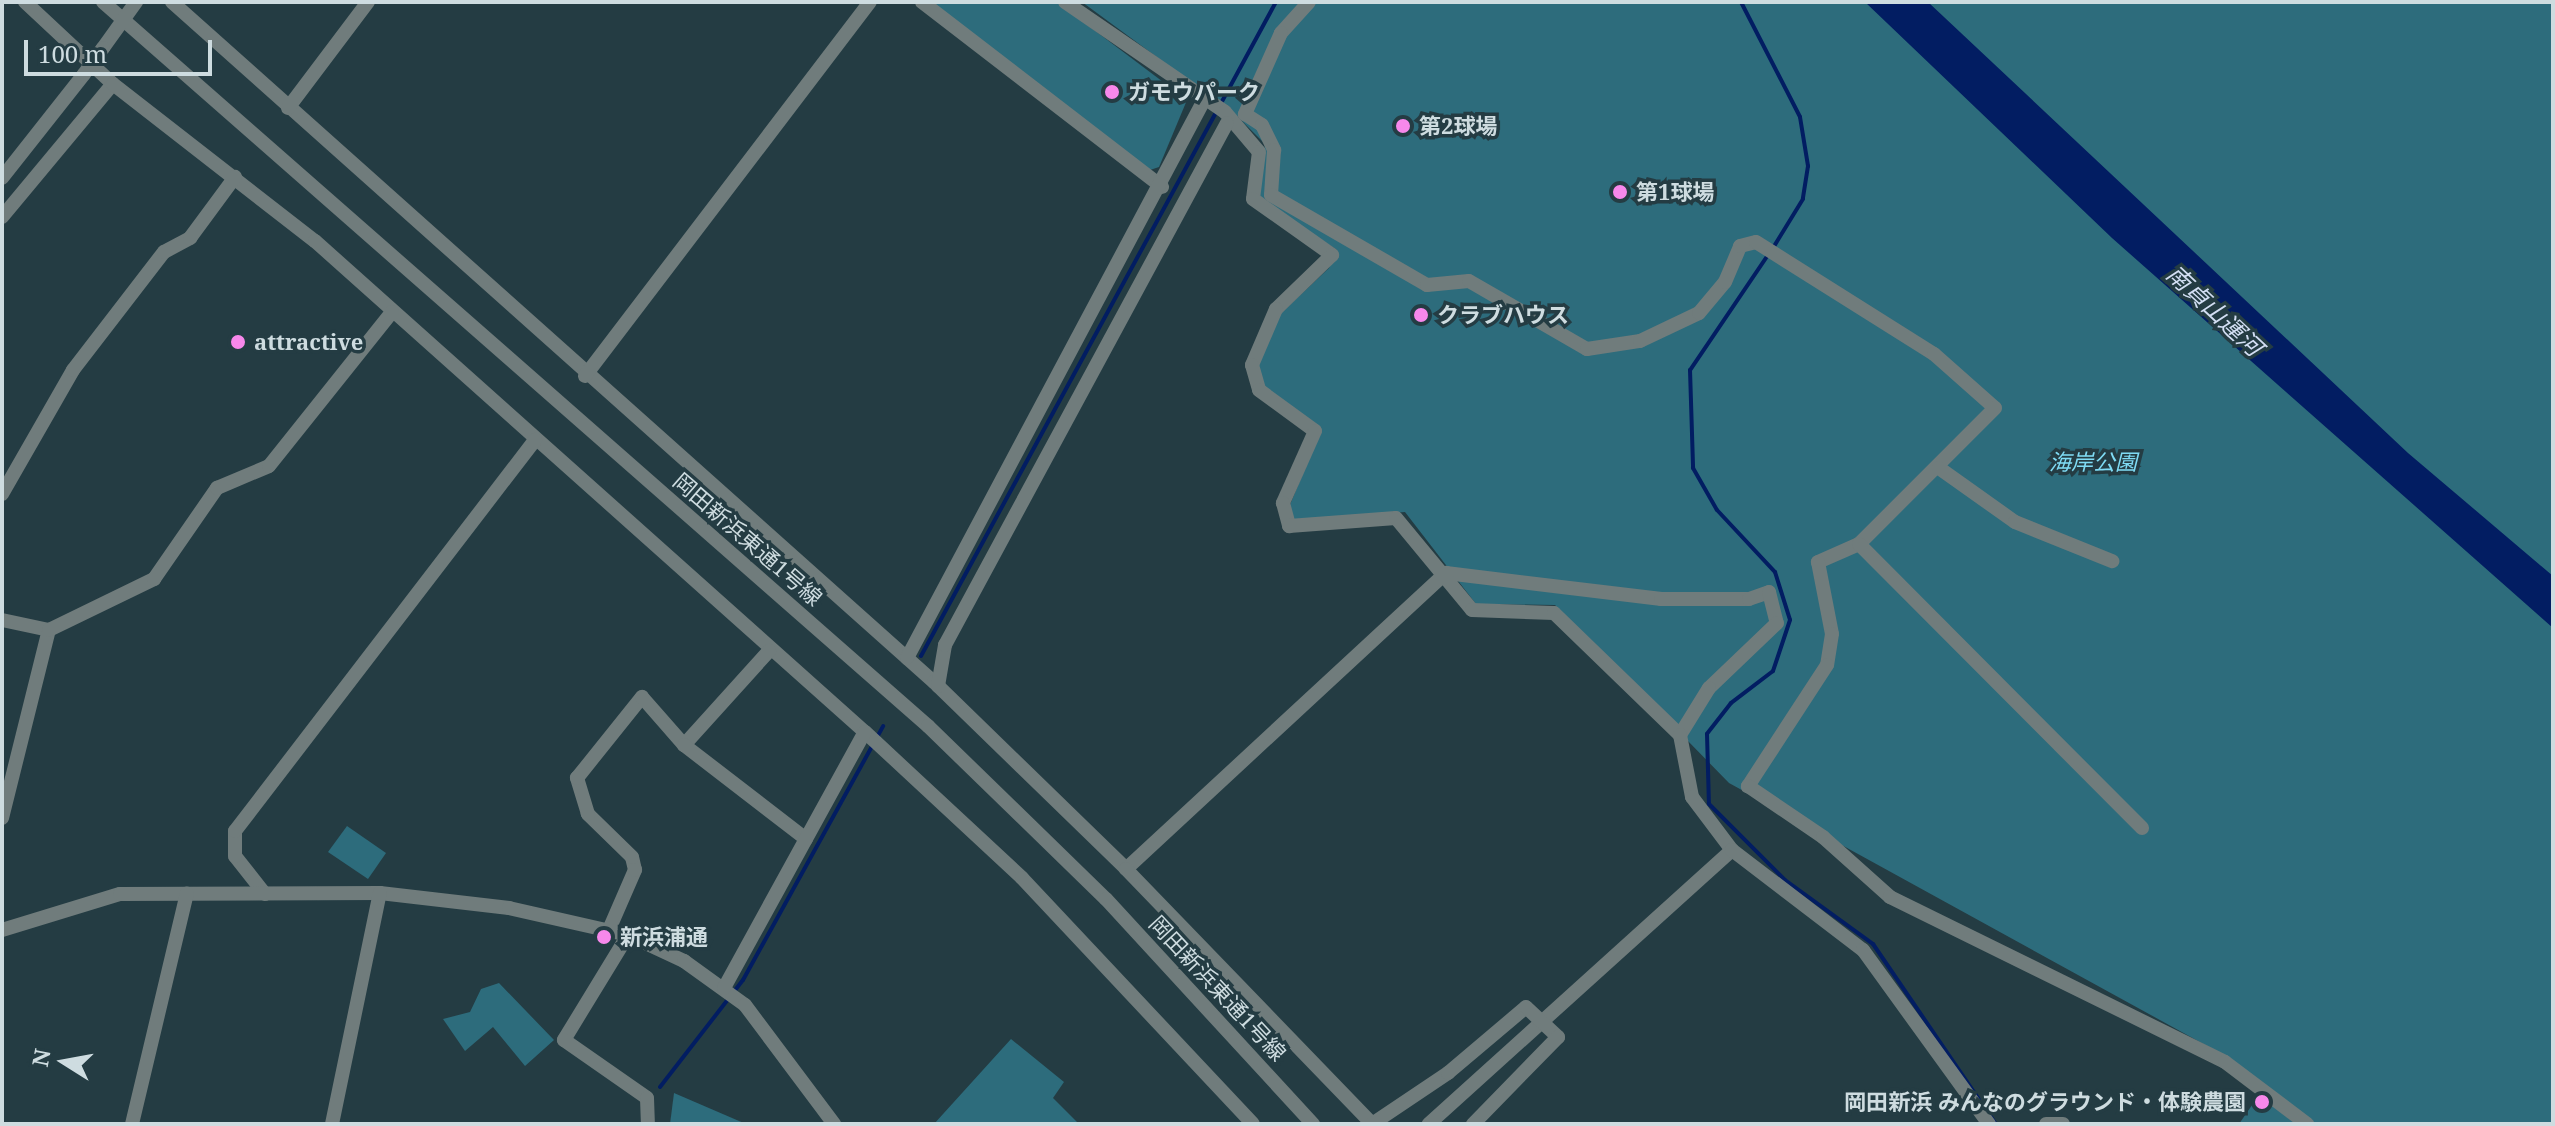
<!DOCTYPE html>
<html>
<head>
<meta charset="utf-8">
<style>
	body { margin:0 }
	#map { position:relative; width:2555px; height:1126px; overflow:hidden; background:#243c43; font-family:"Noto Serif","Noto Sans JP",serif }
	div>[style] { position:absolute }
	.green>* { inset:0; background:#2d6c7c }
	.water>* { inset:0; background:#021d62 }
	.stream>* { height:4px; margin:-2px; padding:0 2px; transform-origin:2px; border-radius:2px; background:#021d62 }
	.minor>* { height:14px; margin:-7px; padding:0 7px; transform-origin:7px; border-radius:7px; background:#707c7c }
	.minor-bridge>* { height:14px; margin:-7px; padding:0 7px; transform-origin:7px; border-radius:7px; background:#707c7c }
	.dots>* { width:22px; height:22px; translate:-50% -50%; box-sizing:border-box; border:4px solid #243c43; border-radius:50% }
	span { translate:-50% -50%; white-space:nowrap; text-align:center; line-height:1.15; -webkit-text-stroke:7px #243c43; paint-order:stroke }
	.poi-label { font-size:22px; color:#cedce0; font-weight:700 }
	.left { translate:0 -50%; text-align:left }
	.right { translate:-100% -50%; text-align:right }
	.park-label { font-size:22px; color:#7fdbf4; font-style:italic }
	.street-label { font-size:22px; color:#cedce0 }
	.water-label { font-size:24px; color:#d2def3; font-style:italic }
	.frame { position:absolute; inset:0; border:4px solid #cedce0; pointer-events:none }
	.north { position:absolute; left:24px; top:1022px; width:80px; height:80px; -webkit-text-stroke:6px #243c43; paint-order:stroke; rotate:281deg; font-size:22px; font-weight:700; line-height:32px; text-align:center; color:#cedce0 }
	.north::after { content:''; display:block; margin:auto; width:28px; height:36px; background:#cedce0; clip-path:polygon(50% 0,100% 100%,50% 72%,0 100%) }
	.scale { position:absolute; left:24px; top:40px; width:188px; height:36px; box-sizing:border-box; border:4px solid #cedce0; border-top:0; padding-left:10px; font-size:24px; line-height:28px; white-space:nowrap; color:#cedce0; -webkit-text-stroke:6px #243c43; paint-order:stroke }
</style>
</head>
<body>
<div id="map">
	<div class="green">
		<i style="clip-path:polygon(931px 2px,1057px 2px,1187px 100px,1159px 167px,1150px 170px)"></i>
		<i style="clip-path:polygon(1082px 2px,2553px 2px,2553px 1124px,2314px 1124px,2229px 1058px,1729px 783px,1555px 605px,1476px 604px,1405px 512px,1293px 520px,1287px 512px,1321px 430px,1262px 386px,1256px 361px,1277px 317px,1329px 268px,1337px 250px,1259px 198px,1265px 144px,1237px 116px)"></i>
		<i style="clip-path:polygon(347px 826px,386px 853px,368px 879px,328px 852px)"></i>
		<i style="clip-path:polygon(499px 983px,554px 1040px,525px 1066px,493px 1027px,465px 1051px,443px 1019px,470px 1012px,481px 989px)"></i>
		<i style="clip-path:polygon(1011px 1039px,1064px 1082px,1053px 1098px,1079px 1124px,934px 1124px)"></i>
		<i style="clip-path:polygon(674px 1093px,746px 1124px,670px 1124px)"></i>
		<i style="clip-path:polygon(2259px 1095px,2296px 1124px,2239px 1124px)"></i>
	</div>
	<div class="water">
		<i style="clip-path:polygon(1865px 2px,1928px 2px,2408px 453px,2553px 576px,2553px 628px,2112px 238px)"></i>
	</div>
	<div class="stream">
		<i style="left:1741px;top:2px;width:129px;rotate:62.8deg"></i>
		<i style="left:1800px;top:117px;width:50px;rotate:80.7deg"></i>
		<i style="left:1808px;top:166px;width:33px;rotate:99deg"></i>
		<i style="left:1803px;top:199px;width:57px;rotate:121.5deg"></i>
		<i style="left:1768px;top:255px;width:139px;rotate:124.1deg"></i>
		<i style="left:1690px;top:370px;width:98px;rotate:88.2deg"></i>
		<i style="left:1693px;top:468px;width:48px;rotate:60.3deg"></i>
		<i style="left:1717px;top:510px;width:85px;rotate:46.9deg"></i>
		<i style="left:1775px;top:572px;width:50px;rotate:72.6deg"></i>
		<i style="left:1790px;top:620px;width:54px;rotate:108.4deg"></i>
		<i style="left:1773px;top:671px;width:53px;rotate:142.7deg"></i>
		<i style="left:1731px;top:703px;width:39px;rotate:128deg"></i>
		<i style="left:1707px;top:734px;width:70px;rotate:88.4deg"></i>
		<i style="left:1709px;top:804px;width:107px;rotate:45deg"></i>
		<i style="left:1785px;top:880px;width:109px;rotate:36deg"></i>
		<i style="left:1873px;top:944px;width:218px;rotate:55.7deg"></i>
		<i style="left:921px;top:656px;width:744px;rotate:-61.51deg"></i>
		<i style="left:660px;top:1087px;width:135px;rotate:-52.2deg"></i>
		<i style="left:743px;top:980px;width:290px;rotate:-61.1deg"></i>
	</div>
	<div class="minor">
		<i style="left:25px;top:2px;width:120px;rotate:43deg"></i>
		<i style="left:103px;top:2px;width:1098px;rotate:41.27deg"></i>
		<i style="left:928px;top:726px;width:248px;rotate:44.2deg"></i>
		<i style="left:1106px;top:899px;width:306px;rotate:47.4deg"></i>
		<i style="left:172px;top:2px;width:1021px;rotate:41.75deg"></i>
		<i style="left:934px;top:682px;width:268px;rotate:44.2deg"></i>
		<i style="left:1126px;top:869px;width:436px;rotate:-42.8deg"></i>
		<i style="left:1446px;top:573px;width:217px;rotate:6.9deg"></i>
		<i style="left:1661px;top:599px;width:88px"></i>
		<i style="left:1749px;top:599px;width:21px;rotate:-19deg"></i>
		<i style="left:1769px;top:592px;width:32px;rotate:76deg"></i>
		<i style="left:1777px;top:623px;width:94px;rotate:136.3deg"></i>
		<i style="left:1709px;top:688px;width:55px;rotate:121.7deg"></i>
		<i style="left:922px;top:2px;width:303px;rotate:37.6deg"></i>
		<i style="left:1065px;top:2px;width:194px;rotate:34.5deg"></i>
		<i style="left:1225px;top:112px;width:52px;rotate:49.6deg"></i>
		<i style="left:1259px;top:152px;width:47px;rotate:97.3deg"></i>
		<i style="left:1253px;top:199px;width:97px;rotate:35.3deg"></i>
		<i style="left:1332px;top:255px;width:78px;rotate:136deg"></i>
		<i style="left:1276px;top:309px;width:61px;rotate:113.2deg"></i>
		<i style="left:1252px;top:365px;width:26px;rotate:74deg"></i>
		<i style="left:1259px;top:390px;width:69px;rotate:36.2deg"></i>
		<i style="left:1315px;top:431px;width:79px;rotate:114deg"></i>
		<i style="left:1283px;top:503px;width:24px;rotate:75deg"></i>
		<i style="left:1289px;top:526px;width:107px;rotate:-4.3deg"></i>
		<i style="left:1396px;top:518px;width:119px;rotate:50.4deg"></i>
		<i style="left:1472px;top:610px;width:82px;rotate:2.1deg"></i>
		<i style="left:1554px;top:613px;width:175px;rotate:44.1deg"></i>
		<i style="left:1680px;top:735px;width:63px;rotate:79deg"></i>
		<i style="left:1692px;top:797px;width:66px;rotate:53deg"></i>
		<i style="left:1732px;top:850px;width:409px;rotate:137.9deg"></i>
		<i style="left:1309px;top:2px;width:42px;rotate:132.1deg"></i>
		<i style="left:1281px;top:33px;width:89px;rotate:114deg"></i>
		<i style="left:1245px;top:114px;width:20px;rotate:33deg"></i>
		<i style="left:1262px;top:125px;width:28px;rotate:64deg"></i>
		<i style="left:1274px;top:150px;width:45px;rotate:93.8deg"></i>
		<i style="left:1271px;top:195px;width:180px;rotate:30deg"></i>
		<i style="left:1427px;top:285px;width:42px;rotate:-5.4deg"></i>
		<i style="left:1469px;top:281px;width:136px;rotate:30deg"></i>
		<i style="left:1587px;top:349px;width:54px;rotate:-8.6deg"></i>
		<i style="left:1640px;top:341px;width:65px;rotate:-25.4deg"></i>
		<i style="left:1699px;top:313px;width:40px;rotate:-50deg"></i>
		<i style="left:1725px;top:282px;width:39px;rotate:-67deg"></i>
		<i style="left:1740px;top:246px;width:16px;rotate:-14deg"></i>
		<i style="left:1756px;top:242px;width:210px;rotate:32.2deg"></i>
		<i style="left:1934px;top:354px;width:81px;rotate:41.5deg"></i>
		<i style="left:1995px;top:408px;width:192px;rotate:135deg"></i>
		<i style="left:1859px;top:544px;width:45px;rotate:156.3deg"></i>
		<i style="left:1818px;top:562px;width:73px;rotate:79deg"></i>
		<i style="left:1832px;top:634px;width:31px;rotate:99deg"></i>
		<i style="left:1827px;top:665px;width:145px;rotate:123.1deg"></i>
		<i style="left:1748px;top:786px;width:91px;rotate:34.2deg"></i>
		<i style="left:1823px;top:837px;width:90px;rotate:41.8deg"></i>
		<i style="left:1890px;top:897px;width:373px;rotate:26.2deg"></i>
		<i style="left:2225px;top:1062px;width:103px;rotate:37.1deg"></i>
		<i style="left:103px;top:48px;width:57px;rotate:-54.3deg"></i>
		<i style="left:288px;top:108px;width:133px;rotate:-53deg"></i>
		<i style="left:2px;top:178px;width:132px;rotate:-51.7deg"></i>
		<i style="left:2px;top:217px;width:173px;rotate:-50.2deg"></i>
		<i style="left:113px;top:84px;width:256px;rotate:37.9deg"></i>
		<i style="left:315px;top:241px;width:737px;rotate:41.76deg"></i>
		<i style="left:865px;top:732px;width:214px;rotate:42.9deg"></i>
		<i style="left:1022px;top:878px;width:337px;rotate:46.8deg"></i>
		<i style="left:585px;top:376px;width:470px;rotate:-52.7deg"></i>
		<i style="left:1939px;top:468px;width:93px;rotate:35.4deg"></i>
		<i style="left:2015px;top:522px;width:105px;rotate:21.9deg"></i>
		<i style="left:2px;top:494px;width:143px;rotate:-60.2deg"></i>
		<i style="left:73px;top:370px;width:149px;rotate:-52.4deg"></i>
		<i style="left:164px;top:252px;width:30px;rotate:-28deg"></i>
		<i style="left:190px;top:238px;width:76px;rotate:-53.6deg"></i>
		<i style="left:1859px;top:544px;width:401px;rotate:45.1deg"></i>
		<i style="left:2px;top:620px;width:48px;rotate:12deg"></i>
		<i style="left:907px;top:658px;width:630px;rotate:-61.97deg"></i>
		<i style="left:938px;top:686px;width:42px;rotate:-80.3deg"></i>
		<i style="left:945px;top:645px;width:593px;rotate:-61.62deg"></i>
		<i style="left:684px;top:745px;width:127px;rotate:-47.9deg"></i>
		<i style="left:2px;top:818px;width:194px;rotate:-76deg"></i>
		<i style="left:49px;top:630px;width:117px;rotate:-25.9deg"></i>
		<i style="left:154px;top:579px;width:111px;rotate:-55.3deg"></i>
		<i style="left:217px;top:488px;width:56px;rotate:-22.9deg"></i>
		<i style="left:269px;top:466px;width:197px;rotate:-51.4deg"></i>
		<i style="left:1732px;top:850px;width:165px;rotate:37.4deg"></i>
		<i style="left:1863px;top:950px;width:215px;rotate:54.1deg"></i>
		<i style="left:1126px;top:869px;width:354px;rotate:46deg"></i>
		<i style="left:1372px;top:1124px;width:92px;rotate:-33.9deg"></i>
		<i style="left:1448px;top:1073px;width:102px;rotate:-40.2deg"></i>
		<i style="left:1526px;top:1007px;width:44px;rotate:43.2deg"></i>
		<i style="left:1558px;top:1037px;width:122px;rotate:134.3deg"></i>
		<i style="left:265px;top:894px;width:48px;rotate:-128.3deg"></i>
		<i style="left:235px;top:856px;width:25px;rotate:-90deg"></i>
		<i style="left:235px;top:831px;width:493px;rotate:-52.5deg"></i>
		<i style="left:2px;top:930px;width:123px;rotate:-17deg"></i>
		<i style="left:120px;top:894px;width:260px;rotate:-0.2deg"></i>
		<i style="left:380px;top:893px;width:130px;rotate:6.6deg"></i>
		<i style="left:509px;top:908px;width:122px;rotate:12.8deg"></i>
		<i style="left:628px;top:935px;width:62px;rotate:24.9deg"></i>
		<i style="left:684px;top:961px;width:75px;rotate:35.8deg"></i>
		<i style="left:745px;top:1005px;width:149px;rotate:53.2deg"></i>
		<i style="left:608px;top:932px;width:68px;rotate:-66.5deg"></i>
		<i style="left:635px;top:870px;width:13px;rotate:-103deg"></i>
		<i style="left:632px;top:857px;width:62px;rotate:-135.7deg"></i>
		<i style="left:588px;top:814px;width:38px;rotate:-107deg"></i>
		<i style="left:577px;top:778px;width:104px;rotate:-51.3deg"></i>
		<i style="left:642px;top:697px;width:64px;rotate:48.8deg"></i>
		<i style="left:684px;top:745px;width:154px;rotate:37.6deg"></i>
		<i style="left:628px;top:935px;width:123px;rotate:121.4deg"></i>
		<i style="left:564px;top:1040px;width:101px;rotate:34.9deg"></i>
		<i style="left:647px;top:1098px;width:26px;rotate:88deg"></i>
		<i style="left:724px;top:988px;width:292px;rotate:-61.2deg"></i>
		<i style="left:132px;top:1124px;width:237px;rotate:-76.6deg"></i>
		<i style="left:332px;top:1124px;width:236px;rotate:-78.3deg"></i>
		<i style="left:2046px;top:1124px;width:17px"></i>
	</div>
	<div class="minor-bridge">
		<i style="left:84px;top:74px;width:32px;rotate:-54deg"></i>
	</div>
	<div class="dots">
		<i style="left:1112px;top:92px;background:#f788eb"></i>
		<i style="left:1403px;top:126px;background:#f788eb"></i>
		<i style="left:1620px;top:192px;background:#f788eb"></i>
		<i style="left:1421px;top:315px;background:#f788eb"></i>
		<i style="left:238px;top:342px;background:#f788eb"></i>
		<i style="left:604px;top:937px;background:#f788eb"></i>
		<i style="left:2262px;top:1102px;background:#f788eb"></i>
	</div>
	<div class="poi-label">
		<span class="left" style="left:1128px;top:92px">ガモウパーク</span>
		<span class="left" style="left:1419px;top:126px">第2球場</span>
		<span class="left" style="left:1636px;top:192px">第1球場</span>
		<span class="left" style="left:1437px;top:315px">クラブハウス</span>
		<span class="left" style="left:254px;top:342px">attractive</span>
		<span class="left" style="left:620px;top:937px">新浜浦通</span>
		<span class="right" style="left:2246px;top:1102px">岡田新浜 みんなのグラウンド・体験農園</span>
	</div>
	<div class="park-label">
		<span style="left:2093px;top:462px">海岸公園</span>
	</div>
	<div class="street-label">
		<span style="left:748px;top:539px;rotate:41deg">岡田新浜東通1号線</span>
		<span style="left:1218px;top:988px;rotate:47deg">岡田新浜東通1号線</span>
	</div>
	<div class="water-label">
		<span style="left:2215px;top:310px;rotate:43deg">南貞山運河</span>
	</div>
	<div class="frame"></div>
	<div class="north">N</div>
	<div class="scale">100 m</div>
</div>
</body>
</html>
